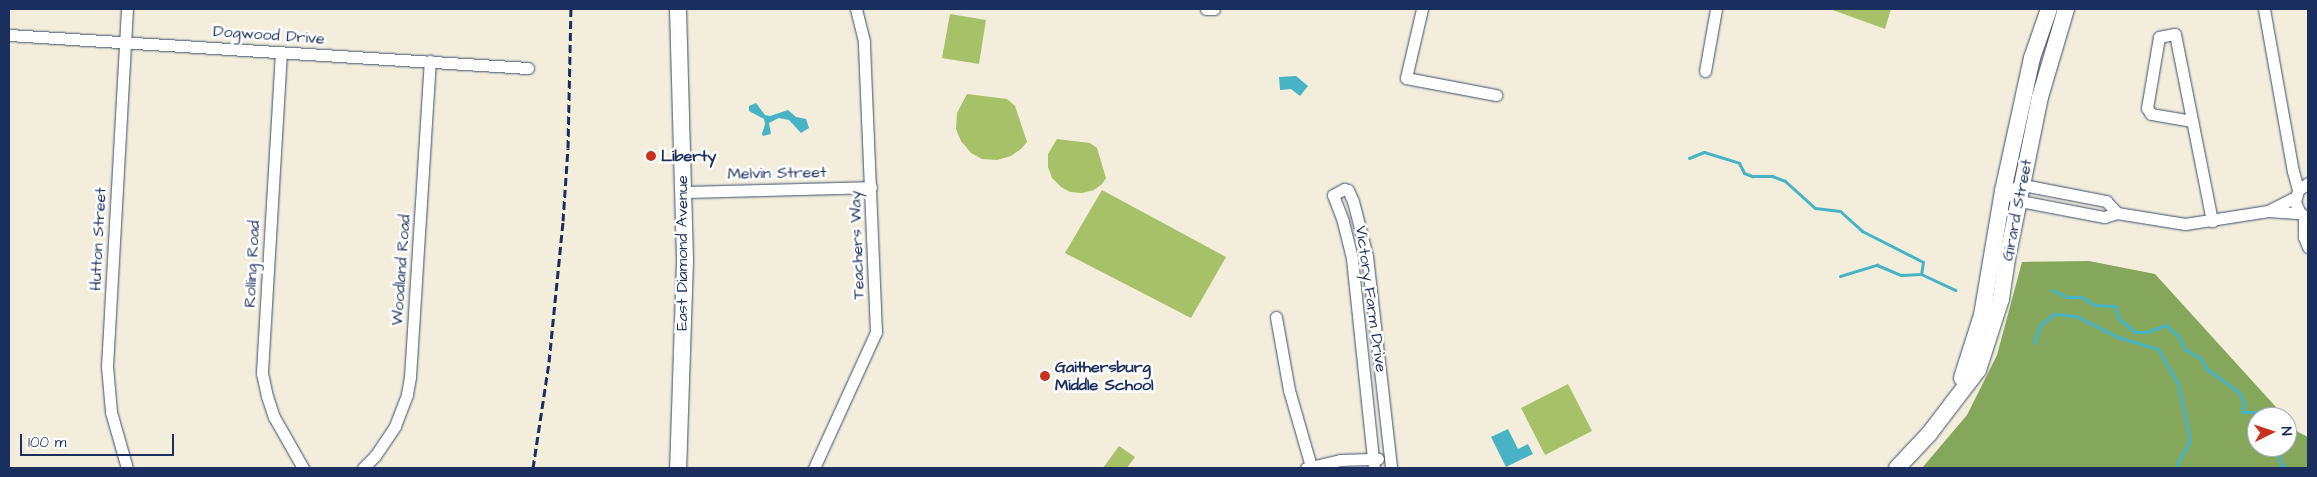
<!DOCTYPE html>
<html>
<head>
<meta charset="utf-8">
<style>
	body { margin:0 }
	#map { position:relative; width:2317px; height:477px; overflow:hidden; background:#f2eedb; font-family:"Architects Daughter",sans-serif }
	div>[style] { position:absolute }
	.green>* { inset:0; background:#a6c168 }
	.forest>* { inset:0; background:#84a75c }
	.water>* { inset:0; background:#48b3c5 }
	.stream>* { height:3px; margin:-1.5px; padding:0 1.5px; transform-origin:1.5px; border-radius:1.5px; background:#48b3c5 }
	.roads { filter:drop-shadow(0 0 1px #3b4c71) drop-shadow(0 0 1px #3b4c71) }
	.street>* { height:11px; margin:-5.5px; padding:0 5.5px; transform-origin:5.5px; border-radius:5.5px; background:#fff }
	.secondary>* { height:16px; margin:-8px; padding:0 8px; transform-origin:8px; border-radius:8px; background:#fff }
	.rail>* { height:3px; margin-top:-1.5px; transform-origin:0; background:repeating-linear-gradient(90deg,#1b2f5e 0 8px,transparent 0 12px) }
	.dots>* { width:14px; height:14px; translate:-50% -50%; box-sizing:border-box; border:2px solid #fff; border-radius:50% }
	span { translate:-50% -50%; white-space:nowrap; text-align:center; line-height:1.15; -webkit-text-stroke:5px #fff; paint-order:stroke }
	.street-label { font-size:16px; color:#1b2f5e }
	.poi-label { font-size:16px; color:#1b2f5e; font-weight:700 }
	.left { translate:0 -50%; text-align:left }
	.frame { position:absolute; inset:0; border:10px solid #1b2f5e; pointer-events:none }
	.north { position:absolute; left:2247px; top:407px; width:50px; height:50px; box-sizing:border-box; background:#fff; border:1px solid #a4acbf; border-radius:50%; rotate:86deg; font-size:14px; font-weight:700; line-height:20px; text-align:center; color:#1b2f5e }
	.north::after { content:''; display:block; margin:auto; width:18px; height:22px; background:#c8321e; clip-path:polygon(50% 0,100% 100%,50% 72%,0 100%) }
	.scale { position:absolute; left:20px; top:434px; width:154px; height:22px; box-sizing:border-box; border:2px solid #1b2f5e; border-top:0; padding-left:6px; font-size:15px; line-height:18px; white-space:nowrap; color:#1b2f5e; -webkit-text-stroke:4px #fff; paint-order:stroke }
</style>
</head>
<body>
<div id="map">
	<div class="green">
		<i style="clip-path:polygon(1830px 9px,1891px 9px,1885px 29px)"></i>
		<i style="clip-path:polygon(950px 14px,986px 20px,979px 64px,942px 58px)"></i>
		<i style="clip-path:polygon(967px 94px,1007px 99px,1015px 106px,1027px 142px,1021px 149px,1011px 156px,997px 160px,982px 159px,971px 153px,961px 141px,956px 129px,957px 113px)"></i>
		<i style="clip-path:polygon(1057px 139px,1090px 143px,1097px 148px,1106px 178px,1102px 184px,1094px 190px,1082px 193px,1070px 192px,1061px 187px,1052px 178px,1048px 167px,1048px 154px)"></i>
		<i style="clip-path:polygon(1102px 190px,1226px 257px,1191px 318px,1065px 253px)"></i>
		<i style="clip-path:polygon(1568px 384px,1592px 431px,1545px 455px,1521px 408px)"></i>
		<i style="clip-path:polygon(1119px 446px,1135px 457px,1127px 468px,1103px 468px)"></i>
	</div>
	<div class="forest">
		<i style="clip-path:polygon(2089px 261px,2155px 274px,2285px 417px,2257px 417px,2257px 447px,2287px 447px,2287px 419px,2298px 432px,2308px 437px,2308px 468px,1922px 468px,1967px 415px,1997px 355px,2022px 262px)"></i>
	</div>
	<div class="water">
		<i style="clip-path:polygon(1296px 76px,1308px 86px,1300px 96px,1291px 89px,1280px 90px,1279px 77px)"></i>
		<i style="clip-path:polygon(756px 103px,765px 115px,770px 116px,788px 110px,796px 117px,806px 119px,809px 128px,801px 133px,789px 120px,779px 118px,769px 123px,771px 134px,763px 136px,762px 134px,765px 124px,764px 119px,749px 111px,749px 106px)"></i>
		<i style="clip-path:polygon(1508px 429px,1518px 449px,1528px 444px,1533px 454px,1506px 467px,1491px 437px)"></i>
	</div>
	<div class="stream">
		<i style="left:1689px;top:158px;width:16px;rotate:-22deg"></i>
		<i style="left:1704px;top:152px;width:37px;rotate:17deg"></i>
		<i style="left:1739px;top:163px;width:11px;rotate:63deg"></i>
		<i style="left:1744px;top:173px;width:9px;rotate:21deg"></i>
		<i style="left:1752px;top:176px;width:20px"></i>
		<i style="left:1772px;top:176px;width:14px;rotate:21deg"></i>
		<i style="left:1785px;top:181px;width:40px;rotate:42deg"></i>
		<i style="left:1815px;top:208px;width:25px;rotate:7deg"></i>
		<i style="left:1840px;top:211px;width:30px;rotate:42deg"></i>
		<i style="left:1862px;top:231px;width:68px;rotate:26.9deg"></i>
		<i style="left:1923px;top:262px;width:12px;rotate:99deg"></i>
		<i style="left:1921px;top:274px;width:38px;rotate:25deg"></i>
		<i style="left:1840px;top:276px;width:39px;rotate:-17deg"></i>
		<i style="left:1877px;top:265px;width:26px;rotate:23deg"></i>
		<i style="left:1901px;top:275px;width:20px;rotate:-3deg"></i>
		<i style="left:2052px;top:290px;width:17px;rotate:25deg"></i>
		<i style="left:2067px;top:297px;width:15px"></i>
		<i style="left:2082px;top:297px;width:15px;rotate:32deg"></i>
		<i style="left:2095px;top:305px;width:20px;rotate:3deg"></i>
		<i style="left:2115px;top:306px;width:14px;rotate:73deg"></i>
		<i style="left:2119px;top:319px;width:21px;rotate:39deg"></i>
		<i style="left:2135px;top:332px;width:12px"></i>
		<i style="left:2147px;top:332px;width:20px;rotate:-20deg"></i>
		<i style="left:2166px;top:325px;width:16px;rotate:43deg"></i>
		<i style="left:2178px;top:336px;width:15px;rotate:62deg"></i>
		<i style="left:2185px;top:349px;width:19px;rotate:32deg"></i>
		<i style="left:2201px;top:359px;width:12px;rotate:59deg"></i>
		<i style="left:2207px;top:369px;width:39px;rotate:36deg"></i>
		<i style="left:2239px;top:392px;width:12px;rotate:66deg"></i>
		<i style="left:2244px;top:403px;width:9px;rotate:103deg"></i>
		<i style="left:2242px;top:412px;width:14px"></i>
		<i style="left:2256px;top:412px;width:5px;rotate:79deg"></i>
		<i style="left:2034px;top:343px;width:19px;rotate:-72deg"></i>
		<i style="left:2040px;top:325px;width:18px;rotate:-38deg"></i>
		<i style="left:2054px;top:314px;width:22px;rotate:5deg"></i>
		<i style="left:2076px;top:316px;width:47px;rotate:26.6deg"></i>
		<i style="left:2118px;top:337px;width:42px;rotate:16.7deg"></i>
		<i style="left:2158px;top:349px;width:39px;rotate:60deg"></i>
		<i style="left:2178px;top:383px;width:59px;rotate:78.3deg"></i>
		<i style="left:2190px;top:441px;width:24px;rotate:120deg"></i>
		<i style="left:2178px;top:462px;width:6px;rotate:99deg"></i>
		<i style="left:2272px;top:447px;width:8px;rotate:40deg"></i>
		<i style="left:2278px;top:452px;width:13px;rotate:77deg"></i>
		<i style="left:2281px;top:465px;width:8px;rotate:23deg"></i>
	</div>
	<div class="roads">
		<div class="street">
			<i style="left:127px;top:9px;width:358px;rotate:93.2deg"></i>
			<i style="left:107px;top:366px;width:46px;rotate:85deg"></i>
			<i style="left:111px;top:412px;width:58px;rotate:74.1deg"></i>
			<i style="left:1206px;top:9px;width:8px"></i>
			<i style="left:1422px;top:9px;width:71px;rotate:103.1deg"></i>
			<i style="left:1406px;top:78px;width:92px;rotate:10.7deg"></i>
			<i style="left:2264px;top:9px;width:165px;rotate:79.9deg"></i>
			<i style="left:2293px;top:171px;width:20px;rotate:75deg"></i>
			<i style="left:9px;top:35px;width:520px;rotate:3.64deg"></i>
			<i style="left:281px;top:52px;width:322px;rotate:93.4deg"></i>
			<i style="left:262px;top:373px;width:24px;rotate:78deg"></i>
			<i style="left:267px;top:396px;width:22px;rotate:72deg"></i>
			<i style="left:274px;top:417px;width:59px;rotate:60.4deg"></i>
			<i style="left:1705px;top:71px;width:63px;rotate:-79.9deg"></i>
			<i style="left:2192px;top:121px;width:42px;rotate:-170.3deg"></i>
			<i style="left:2151px;top:114px;width:7px;rotate:-124deg"></i>
			<i style="left:2147px;top:108px;width:72px;rotate:-80.4deg"></i>
			<i style="left:2159px;top:37px;width:16px;rotate:-11deg"></i>
			<i style="left:2175px;top:34px;width:191px;rotate:78.8deg"></i>
			<i style="left:2308px;top:183px;width:12px;rotate:145deg"></i>
			<i style="left:2298px;top:190px;width:12px;rotate:104deg"></i>
			<i style="left:2295px;top:202px;width:12px;rotate:66deg"></i>
			<i style="left:2300px;top:213px;width:9px;rotate:32deg"></i>
			<i style="left:2016px;top:187px;width:7px;rotate:-16deg"></i>
			<i style="left:2023px;top:185px;width:85px;rotate:10.9deg"></i>
			<i style="left:2106px;top:201px;width:16px;rotate:47deg"></i>
			<i style="left:2003px;top:191px;width:20px;rotate:30deg"></i>
			<i style="left:2020px;top:201px;width:86px;rotate:10.8deg"></i>
			<i style="left:2104px;top:217px;width:14px;rotate:-17deg"></i>
			<i style="left:2117px;top:213px;width:69px;rotate:9.2deg"></i>
			<i style="left:2185px;top:224px;width:84px;rotate:-8.9deg"></i>
			<i style="left:2268px;top:211px;width:32px;rotate:4deg"></i>
			<i style="left:683px;top:192px;width:188px;rotate:-1.5deg"></i>
			<i style="left:2268px;top:211px;width:30px;rotate:-27deg"></i>
			<i style="left:2304px;top:217px;width:20px;rotate:90deg"></i>
			<i style="left:2304px;top:237px;width:11px;rotate:68deg"></i>
			<i style="left:1276px;top:317px;width:74px;rotate:79.9deg"></i>
			<i style="left:1289px;top:390px;width:79px;rotate:73.9deg"></i>
			<i style="left:363px;top:468px;width:17px;rotate:-45deg"></i>
			<i style="left:375px;top:456px;width:36px;rotate:-56deg"></i>
			<i style="left:395px;top:426px;width:34px;rotate:-69deg"></i>
			<i style="left:407px;top:394px;width:17px;rotate:-80deg"></i>
			<i style="left:410px;top:377px;width:317px;rotate:-86.4deg"></i>
			<i style="left:814px;top:468px;width:149px;rotate:-65.5deg"></i>
			<i style="left:876px;top:332px;width:291px;rotate:-92.4deg"></i>
			<i style="left:864px;top:41px;width:33px;rotate:-104deg"></i>
			<i style="left:1306px;top:468px;width:35px;rotate:-13deg"></i>
			<i style="left:1340px;top:460px;width:38px;rotate:-2deg"></i>
			<i style="left:1374px;top:468px;width:211px;rotate:-96deg"></i>
			<i style="left:1352px;top:258px;width:38px;rotate:-104deg"></i>
			<i style="left:1343px;top:221px;width:28px;rotate:-111deg"></i>
			<i style="left:1333px;top:195px;width:13px;rotate:-29deg"></i>
			<i style="left:1344px;top:189px;width:4px;rotate:14deg"></i>
			<i style="left:1348px;top:190px;width:12px;rotate:66deg"></i>
			<i style="left:1353px;top:201px;width:57px;rotate:75.7deg"></i>
			<i style="left:1367px;top:256px;width:213px;rotate:83.5deg"></i>
		</div>
		<div class="secondary">
			<i style="left:678px;top:9px;width:252px;rotate:88.4deg"></i>
			<i style="left:685px;top:261px;width:207px;rotate:91.9deg"></i>
			<i style="left:1962px;top:378px;width:66px;rotate:-72.4deg"></i>
			<i style="left:1982px;top:315px;width:126px;rotate:-80.4deg"></i>
			<i style="left:2003px;top:191px;width:136px;rotate:-77.7deg"></i>
			<i style="left:2032px;top:58px;width:52px;rotate:-70.9deg"></i>
			<i style="left:1897px;top:468px;width:47px;rotate:-46.7deg"></i>
			<i style="left:1929px;top:434px;width:81px;rotate:-52.6deg"></i>
			<i style="left:1978px;top:370px;width:75px;rotate:-72.1deg"></i>
			<i style="left:2001px;top:299px;width:40px;rotate:-81.5deg"></i>
			<i style="left:2007px;top:259px;width:165px;rotate:-78.5deg"></i>
			<i style="left:2040px;top:97px;width:92px;rotate:-73.5deg"></i>
		</div>
	</div>
	<div class="rail">
		<i style="left:533px;top:468px;width:107px;rotate:-81.4deg"></i>
		<i style="left:549px;top:362px;width:142px;rotate:-84.3deg"></i>
		<i style="left:563px;top:221px;width:73px;rotate:-86.1deg"></i>
		<i style="left:568px;top:148px;width:139px;rotate:-88.8deg"></i>
	</div>
	<div class="dots">
		<i style="left:651px;top:156px;background:#c8321e"></i>
		<i style="left:1045px;top:376px;background:#c8321e"></i>
	</div>
	<div class="street-label">
		<span style="left:269px;top:35px;rotate:4deg">Dogwood Drive</span>
		<span style="left:777px;top:173px;rotate:-1deg">Melvin Street</span>
		<span style="left:2017px;top:210px;rotate:-79deg">Girard Street</span>
		<span style="left:98px;top:239px;rotate:-87deg">Hutton Street</span>
		<span style="left:857px;top:245px;rotate:-92deg">Teachers Way</span>
		<span style="left:682px;top:253px;rotate:-90deg">East Diamond Avenue</span>
		<span style="left:252px;top:264px;rotate:-87deg">Rolling Road</span>
		<span style="left:401px;top:270px;rotate:-86deg">Woodland Road</span>
		<span style="left:1371px;top:299px;rotate:82deg">Victory Farm Drive</span>
	</div>
	<div class="poi-label">
		<span class="left" style="left:661px;top:156px">Liberty</span>
		<span class="left" style="left:1055px;top:376px">Gaithersburg<br>Middle School</span>
	</div>
	<div class="frame"></div>
	<div class="north">N</div>
	<div class="scale">100 m</div>
</div>
</body>
</html>
